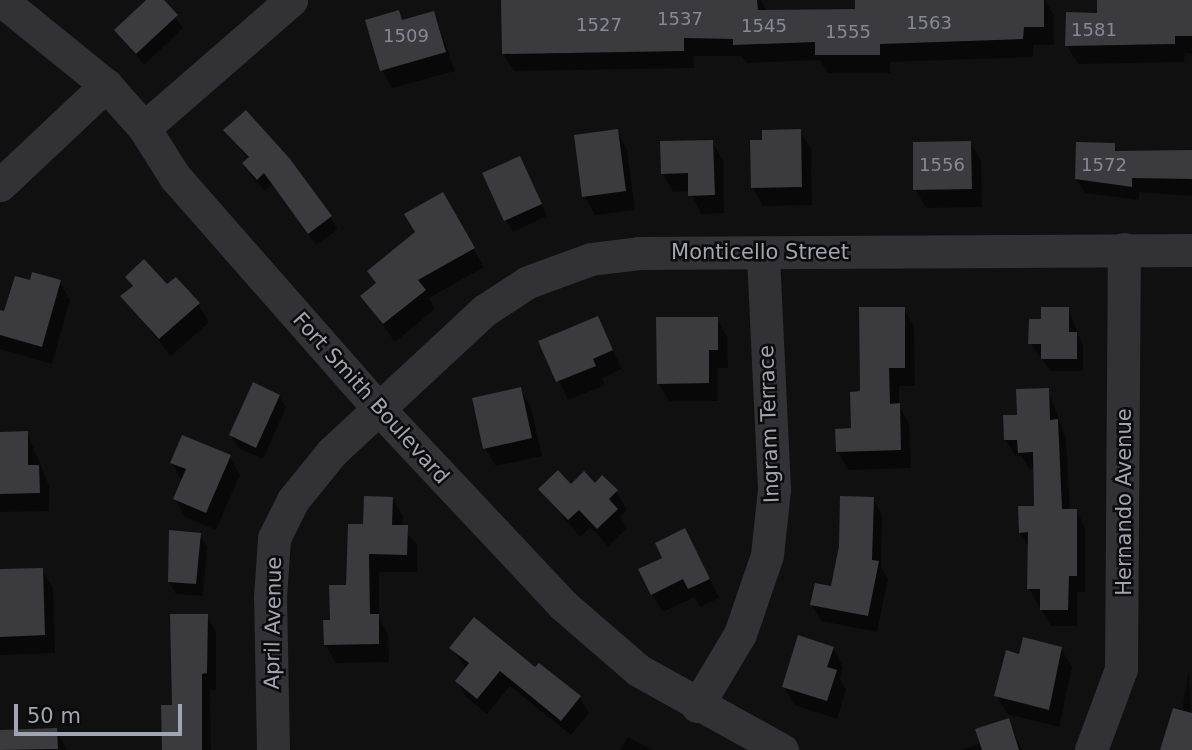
<!DOCTYPE html>
<html>
<head>
<meta charset="utf-8">
<style>
	body { margin:0 }
	#map { position:relative; width:1192px; height:750px; overflow:hidden; background:#101011; font-family:"DejaVu Sans",sans-serif }
	div>[style] { position:absolute }
	.shadow>* { inset:0; background:#0007 }
	.building>* { inset:0; background:#3a3a3f }
	.minor>* { height:33px; margin:-16.5px; padding:0 16.5px; transform-origin:16.5px; border-radius:16.5px; background:#313136 }
	span { translate:-50% -50%; white-space:nowrap; text-align:center; line-height:1.15; -webkit-text-stroke:5px #0b0b0c; paint-order:stroke }
	.number-label { font-size:18px; color:#878a96 }
	.number-label span { -webkit-text-stroke-width:0 }
	.street-label { font-size:21px; color:#a1a5b3 }
	.scale { position:absolute; left:14px; top:704px; width:168px; height:32px; box-sizing:border-box; border:4px solid #a1a5b3; border-top:0; padding-left:9px; font-size:21px; line-height:24px; white-space:nowrap; color:#a1a5b3; -webkit-text-stroke:5px #0b0b0c; paint-order:stroke }
</style>
</head>
<body>
<div id="map">
	<div class="shadow">
		<i style="clip-path:polygon(149px 0,162px 0,183px 28px,144px 65px,116px 31px)"></i>
		<i style="clip-path:polygon(502px 0,761px 0,767px 11px,856px 10px,857px 0,1045px 0,1054px 16px,1054px 45px,1033px 45px,1033px 57px,890px 62px,890px 73px,828px 73px,820px 60px,746px 63px,742px 56px,694px 56px,694px 68px,514px 71px,503px 53px)"></i>
		<i style="clip-path:polygon(1099px 0,1192px 0,1192px 54px,1185px 53px,1184px 62px,1078px 64px,1067px 46px,1099px 15px)"></i>
		<i style="clip-path:polygon(398px 12px,403px 21px,434px 13px,455px 71px,392px 88px,382px 70px)"></i>
		<i style="clip-path:polygon(226px 130px,289px 160px,338px 229px,316px 245px,272px 184px,265px 191px,251px 176px,244px 164px,249px 160px)"></i>
		<i style="clip-path:polygon(617px 131px,627px 150px,635px 210px,595px 215px,584px 196px)"></i>
		<i style="clip-path:polygon(800px 131px,811px 149px,812px 205px,763px 206px,753px 188px,752px 142px)"></i>
		<i style="clip-path:polygon(712px 142px,723px 160px,724px 213px,701px 214px,690px 191px,673px 192px,663px 174px)"></i>
		<i style="clip-path:polygon(970px 142px,981px 161px,982px 207px,926px 208px,915px 189px)"></i>
		<i style="clip-path:polygon(1114px 145px,1119px 153px,1192px 153px,1192px 196px,1139px 192px,1139px 200px,1085px 193px,1076px 178px)"></i>
		<i style="clip-path:polygon(526px 171px,547px 216px,513px 232px,506px 220px)"></i>
		<i style="clip-path:polygon(442px 194px,484px 267px,429px 298px,435px 309px,395px 342px,362px 297px,377px 285px,369px 271px,417px 232px)"></i>
		<i style="clip-path:polygon(127px 277px,167px 287px,198px 304px,209px 322px,171px 356px,123px 297px,133px 288px)"></i>
		<i style="clip-path:polygon(31px 282px,60px 282px,70px 300px,52px 364px,0 349px,0 312px,5px 313px)"></i>
		<i style="clip-path:polygon(904px 308px,914px 327px,915px 386px,899px 386px,899px 406px,909px 423px,911px 468px,848px 470px,838px 452px,853px 430px,862px 393px)"></i>
		<i style="clip-path:polygon(1068px 309px,1083px 346px,1083px 371px,1050px 371px,1030px 343px,1043px 321px)"></i>
		<i style="clip-path:polygon(597px 318px,622px 369px,602px 378px,605px 385px,568px 400px,541px 341px)"></i>
		<i style="clip-path:polygon(717px 318px,727px 337px,728px 368px,718px 368px,718px 401px,669px 401px,658px 383px)"></i>
		<i style="clip-path:polygon(520px 389px,531px 407px,542px 456px,496px 466px,485px 448px)"></i>
		<i style="clip-path:polygon(1048px 390px,1066px 438px,1070px 511px,1076px 510px,1085px 527px,1085px 592px,1077px 592px,1077px 626px,1051px 626px,1029px 589px,1029px 547px,1020px 532px,1036px 508px,1035px 469px,1029px 469px,1022px 456px,1015px 456px,1005px 439px,1019px 417px)"></i>
		<i style="clip-path:polygon(279px 396px,286px 408px,263px 459px,238px 448px,231px 435px)"></i>
		<i style="clip-path:polygon(0 433px,27px 433px,49px 485px,49px 511px,0 512px)"></i>
		<i style="clip-path:polygon(230px 457px,240px 475px,216px 530px,185px 517px,175px 499px,182px 481px,172px 463px)"></i>
		<i style="clip-path:polygon(595px 485px,616px 491px,627px 510px,620px 516px,627px 528px,608px 546px,590px 527px,580px 537px,541px 490px)"></i>
		<i style="clip-path:polygon(392px 498px,403px 517px,402px 527px,417px 545px,417px 572px,379px 572px,379px 618px,388px 634px,389px 662px,336px 663px,325px 644px,331px 622px,348px 587px,365px 526px)"></i>
		<i style="clip-path:polygon(873px 498px,882px 515px,881px 567px,888px 579px,877px 632px,821px 621px,812px 605px,832px 588px)"></i>
		<i style="clip-path:polygon(200px 535px,207px 547px,203px 596px,176px 594px,169px 582px)"></i>
		<i style="clip-path:polygon(695px 549px,719px 598px,700px 607px,694px 597px,663px 612px,652px 594px)"></i>
		<i style="clip-path:polygon(42px 570px,53px 588px,55px 653px,0 655px,0 571px)"></i>
		<i style="clip-path:polygon(207px 616px,216px 632px,216px 690px,210px 690px,211px 750px,163px 750px)"></i>
		<i style="clip-path:polygon(451px 648px,536px 670px,579px 697px,589px 713px,571px 735px,510px 686px,487px 714px,466px 697px,457px 681px,467px 669px)"></i>
		<i style="clip-path:polygon(833px 648px,843px 667px,840px 678px,846px 690px,837px 719px,794px 705px,784px 686px)"></i>
		<i style="clip-path:polygon(1061px 649px,1072px 667px,1059px 727px,1007px 714px,996px 695px,1020px 656px)"></i>
		<i style="clip-path:polygon(1189px 669px,1192px 750px,1162px 750px,1182px 712px)"></i>
		<i style="clip-path:polygon(1008px 720px,1022px 750px,962px 750px,981px 743px)"></i>
		<i style="clip-path:polygon(56px 730px,67px 750px,0 750px,0 731px)"></i>
		<i style="clip-path:polygon(628px 737px,652px 750px,620px 750px)"></i>
	</div>
	<div class="building">
		<i style="clip-path:polygon(146px 0,164px 0,178px 15px,136px 54px,114px 30px)"></i>
		<i style="clip-path:polygon(501px 0,757px 0,758px 10px,855px 9px,855px 0,1044px 0,1044px 27px,1024px 27px,1023px 39px,880px 44px,880px 55px,815px 55px,815px 42px,733px 45px,733px 39px,684px 38px,684px 51px,502px 54px)"></i>
		<i style="clip-path:polygon(1097px 0,1192px 0,1192px 36px,1175px 36px,1175px 44px,1065px 46px,1066px 12px,1097px 13px)"></i>
		<i style="clip-path:polygon(399px 10px,402px 20px,434px 11px,446px 52px,380px 71px,365px 20px)"></i>
		<i style="clip-path:polygon(246px 110px,290px 159px,332px 216px,308px 234px,264px 173px,257px 180px,242px 163px,249px 157px,223px 130px)"></i>
		<i style="clip-path:polygon(618px 129px,626px 191px,582px 197px,574px 135px)"></i>
		<i style="clip-path:polygon(801px 129px,802px 187px,751px 188px,750px 140px,762px 140px,762px 130px)"></i>
		<i style="clip-path:polygon(713px 140px,715px 195px,688px 196px,688px 173px,661px 174px,660px 141px)"></i>
		<i style="clip-path:polygon(971px 141px,972px 189px,913px 190px,913px 142px)"></i>
		<i style="clip-path:polygon(1076px 142px,1115px 143px,1115px 151px,1192px 150px,1192px 179px,1132px 178px,1132px 187px,1075px 179px)"></i>
		<i style="clip-path:polygon(520px 156px,542px 204px,504px 221px,482px 173px)"></i>
		<i style="clip-path:polygon(443px 192px,475px 248px,418px 280px,426px 290px,383px 324px,360px 296px,376px 283px,367px 271px,415px 232px,404px 214px)"></i>
		<i style="clip-path:polygon(144px 259px,167px 284px,176px 277px,200px 303px,159px 339px,120px 296px,133px 286px,125px 277px)"></i>
		<i style="clip-path:polygon(32px 272px,61px 280px,42px 347px,0 335px,0 310px,4px 311px,15px 276px,30px 280px)"></i>
		<i style="clip-path:polygon(859px 307px,905px 307px,905px 368px,889px 368px,890px 404px,900px 403px,901px 450px,836px 452px,835px 429px,851px 428px,850px 392px,860px 391px)"></i>
		<i style="clip-path:polygon(1041px 307px,1069px 307px,1069px 332px,1077px 332px,1077px 359px,1041px 359px,1041px 344px,1028px 344px,1029px 319px,1041px 319px)"></i>
		<i style="clip-path:polygon(598px 316px,613px 350px,593px 359px,596px 366px,556px 382px,538px 341px)"></i>
		<i style="clip-path:polygon(656px 317px,718px 317px,718px 350px,709px 350px,709px 383px,657px 384px)"></i>
		<i style="clip-path:polygon(253px 382px,280px 395px,256px 448px,229px 435px)"></i>
		<i style="clip-path:polygon(521px 387px,532px 438px,483px 449px,472px 398px)"></i>
		<i style="clip-path:polygon(1049px 388px,1050px 420px,1058px 419px,1062px 509px,1077px 509px,1077px 576px,1069px 576px,1068px 610px,1040px 610px,1040px 589px,1027px 589px,1028px 532px,1019px 533px,1018px 506px,1034px 506px,1033px 452px,1018px 453px,1017px 440px,1004px 440px,1003px 415px,1017px 415px,1016px 389px)"></i>
		<i style="clip-path:polygon(28px 431px,28px 465px,39px 465px,40px 493px,0 494px,0 432px)"></i>
		<i style="clip-path:polygon(182px 435px,231px 455px,206px 513px,173px 499px,186px 469px,170px 463px)"></i>
		<i style="clip-path:polygon(558px 470px,571px 484px,584px 471px,595px 483px,602px 475px,618px 490px,609px 499px,618px 509px,597px 529px,579px 510px,568px 520px,538px 489px)"></i>
		<i style="clip-path:polygon(364px 496px,393px 497px,392px 525px,408px 525px,407px 555px,369px 554px,370px 614px,379px 614px,379px 644px,324px 645px,323px 620px,330px 620px,329px 585px,346px 585px,348px 524px,363px 524px)"></i>
		<i style="clip-path:polygon(840px 496px,874px 497px,872px 560px,879px 561px,868px 616px,810px 605px,815px 583px,831px 586px,839px 546px)"></i>
		<i style="clip-path:polygon(685px 528px,710px 579px,688px 589px,683px 579px,651px 595px,638px 569px,662px 558px,655px 543px)"></i>
		<i style="clip-path:polygon(169px 530px,201px 533px,196px 584px,168px 582px)"></i>
		<i style="clip-path:polygon(43px 568px,45px 635px,0 637px,0 569px)"></i>
		<i style="clip-path:polygon(170px 614px,208px 614px,207px 673px,202px 674px,202px 750px,162px 750px,161px 705px,172px 705px)"></i>
		<i style="clip-path:polygon(474px 617px,535px 667px,539px 663px,581px 696px,561px 721px,500px 671px,477px 699px,455px 681px,469px 663px,449px 648px)"></i>
		<i style="clip-path:polygon(798px 635px,834px 647px,827px 667px,837px 670px,827px 701px,782px 687px)"></i>
		<i style="clip-path:polygon(1023px 637px,1062px 647px,1049px 710px,994px 696px,1006px 650px,1019px 654px)"></i>
		<i style="clip-path:polygon(1173px 708px,1192px 713px,1192px 750px,1160px 750px)"></i>
		<i style="clip-path:polygon(1009px 718px,1019px 750px,982px 750px,975px 729px)"></i>
		<i style="clip-path:polygon(57px 728px,58px 749px,0 750px,0 730px)"></i>
	</div>
	<div class="minor">
		<i style="left:1px;top:0;width:135px;rotate:39deg"></i>
		<i style="left:106px;top:85px;width:57px;rotate:48.5deg"></i>
		<i style="left:144px;top:128px;width:58px;rotate:57.7deg"></i>
		<i style="left:175px;top:177px;width:310px;rotate:48.7deg"></i>
		<i style="left:380px;top:410px;width:267px;rotate:46.8deg"></i>
		<i style="left:563px;top:605px;width:99px;rotate:40.9deg"></i>
		<i style="left:638px;top:670px;width:165px;rotate:29.1deg"></i>
		<i style="left:144px;top:128px;width:195px;rotate:-41deg"></i>
		<i style="left:0;top:185px;width:146px;rotate:-43.3deg"></i>
		<i style="left:697px;top:706px;width:84px;rotate:-59.2deg"></i>
		<i style="left:740px;top:634px;width:83px;rotate:-71.1deg"></i>
		<i style="left:767px;top:555px;width:66px;rotate:-83.9deg"></i>
		<i style="left:774px;top:489px;width:237px;rotate:-92.7deg"></i>
		<i style="left:273px;top:750px;width:153px;rotate:-91.1deg"></i>
		<i style="left:270px;top:597px;width:59px;rotate:-86.1deg"></i>
		<i style="left:274px;top:538px;width:42px;rotate:-63.4deg"></i>
		<i style="left:293px;top:500px;width:62px;rotate:-50.9deg"></i>
		<i style="left:332px;top:452px;width:209px;rotate:-42.9deg"></i>
		<i style="left:485px;top:310px;width:51px;rotate:-33.1deg"></i>
		<i style="left:528px;top:282px;width:67px;rotate:-20.1deg"></i>
		<i style="left:591px;top:259px;width:48px;rotate:-7.1deg"></i>
		<i style="left:639px;top:253px;width:553px;rotate:-0.31deg"></i>
		<i style="left:1091px;top:750px;width:86px;rotate:-69.7deg"></i>
		<i style="left:1121px;top:669px;width:420px;rotate:-89.6deg"></i>
	</div>
	<div class="number-label">
		<span style="left:680px;top:19px">1537</span>
		<span style="left:929px;top:23px">1563</span>
		<span style="left:599px;top:25px">1527</span>
		<span style="left:764px;top:26px">1545</span>
		<span style="left:1094px;top:30px">1581</span>
		<span style="left:848px;top:32px">1555</span>
		<span style="left:406px;top:36px">1509</span>
		<span style="left:942px;top:165px">1556</span>
		<span style="left:1104px;top:165px">1572</span>
	</div>
	<div class="street-label">
		<span style="left:760px;top:252px">Monticello Street</span>
		<span style="left:371px;top:398px;rotate:48deg">Fort Smith Boulevard</span>
		<span style="left:769px;top:424px;rotate:-92deg">Ingram Terrace</span>
		<span style="left:1124px;top:502px;rotate:-90deg">Hernando Avenue</span>
		<span style="left:273px;top:623px;rotate:-89deg">April Avenue</span>
	</div>
	<div class="scale">50 m</div>
</div>
</body>
</html>
